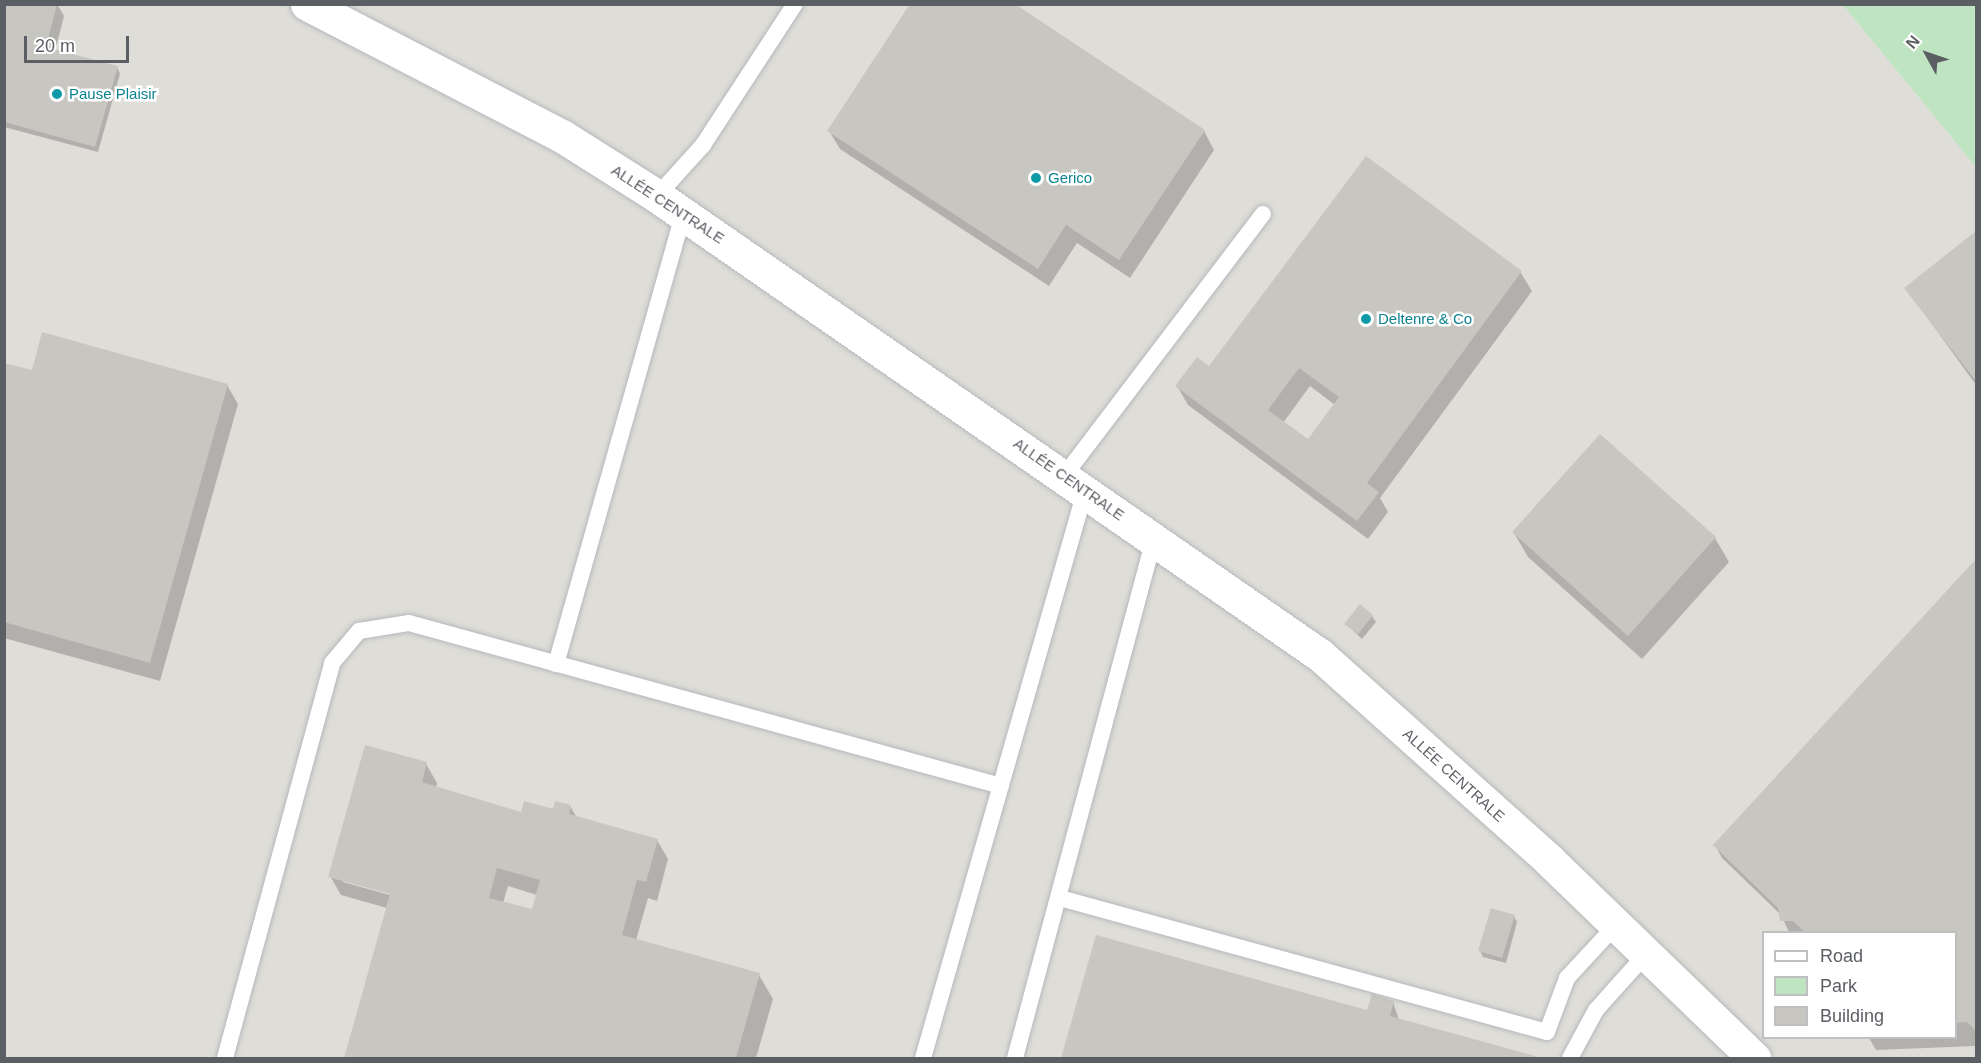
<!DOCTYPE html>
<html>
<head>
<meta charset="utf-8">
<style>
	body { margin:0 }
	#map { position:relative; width:1981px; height:1063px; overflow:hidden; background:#edebe2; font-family:Helvetica,sans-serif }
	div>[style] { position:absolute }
	.industrial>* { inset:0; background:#deddd7 }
	.green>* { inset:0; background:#bfe4c2 }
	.shadow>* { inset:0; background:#0003 }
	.building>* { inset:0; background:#c8c6c0 }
	.roads { filter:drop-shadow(0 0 2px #b5b8bc) drop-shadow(0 0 2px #b5b8bc) }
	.service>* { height:16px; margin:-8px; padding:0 8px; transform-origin:8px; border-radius:8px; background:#fff }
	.tertiary>* { height:33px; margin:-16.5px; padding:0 16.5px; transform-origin:16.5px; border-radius:16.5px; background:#fff }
	.dots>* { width:16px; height:16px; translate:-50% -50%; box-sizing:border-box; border:3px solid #fff; border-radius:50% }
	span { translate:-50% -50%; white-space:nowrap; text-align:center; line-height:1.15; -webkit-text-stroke:5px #fff; paint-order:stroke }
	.culture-label { font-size:15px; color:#0d838f }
	.left { translate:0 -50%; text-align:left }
	.street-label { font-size:15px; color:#5b5e63 }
	.frame { position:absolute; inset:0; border:6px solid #5b5e63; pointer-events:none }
	.legend { position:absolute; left:1762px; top:931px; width:195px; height:108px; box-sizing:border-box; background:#fff; border:2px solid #bdbfc1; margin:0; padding:8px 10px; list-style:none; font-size:18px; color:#5b5e63 }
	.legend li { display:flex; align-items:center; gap:12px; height:30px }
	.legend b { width:30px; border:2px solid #bdbfc1 }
	.north { position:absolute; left:1897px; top:24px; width:60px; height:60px; -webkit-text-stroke:4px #fff; paint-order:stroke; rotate:310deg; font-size:16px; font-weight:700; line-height:24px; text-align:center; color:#5b5e63 }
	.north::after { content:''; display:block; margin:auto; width:21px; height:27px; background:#5b5e63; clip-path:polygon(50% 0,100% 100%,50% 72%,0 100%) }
	.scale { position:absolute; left:24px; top:36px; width:105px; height:27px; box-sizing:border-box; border:3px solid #5b5e63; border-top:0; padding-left:8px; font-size:18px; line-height:21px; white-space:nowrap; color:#5b5e63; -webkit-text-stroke:4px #fff; paint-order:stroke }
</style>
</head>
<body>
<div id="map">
	<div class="industrial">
		<i style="clip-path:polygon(evenodd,5px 5px,1843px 5px,1976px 167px,1976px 1058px,5px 1058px,5px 5px,1764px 932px,1956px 932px,1956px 1038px,1764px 1038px,1764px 932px)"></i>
	</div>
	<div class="green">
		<i style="clip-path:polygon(1843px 5px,1976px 5px,1976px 167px)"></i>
	</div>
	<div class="shadow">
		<i style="clip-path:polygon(4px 4px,57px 4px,64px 16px,55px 51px,117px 67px,120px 74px,98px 152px,4px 127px)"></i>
		<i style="clip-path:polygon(829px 131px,1204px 131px,1214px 150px,1130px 278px,1077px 243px,1049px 286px,840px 149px)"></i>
		<i style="clip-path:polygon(evenodd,1366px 158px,1521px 273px,1532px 291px,1380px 498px,1388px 512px,1368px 539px,1188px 405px,1177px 386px,1209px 368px,1366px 158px,1310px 386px,1335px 405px,1308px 442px,1283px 423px,1310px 386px)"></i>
		<i style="clip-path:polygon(1976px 233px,1976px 385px,1906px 288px)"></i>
		<i style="clip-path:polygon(4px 364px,33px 372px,227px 385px,238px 404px,160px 681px,4px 638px)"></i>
		<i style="clip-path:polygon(1514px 533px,1715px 538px,1729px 562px,1642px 659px,1528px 557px)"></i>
		<i style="clip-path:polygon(1976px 561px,1976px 1046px,1876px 1050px,1869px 1038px,1956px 1038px,1956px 932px,1789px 932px,1781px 915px,1722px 858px,1715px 845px)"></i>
		<i style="clip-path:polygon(1372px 616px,1376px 622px,1362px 639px,1346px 624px)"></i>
		<i style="clip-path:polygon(evenodd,426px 764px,437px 783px,436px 788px,522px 814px,570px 806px,577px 818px,657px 840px,668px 859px,657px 901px,648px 898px,636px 940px,759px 975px,773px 999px,756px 1058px,345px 1058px,387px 908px,341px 895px,330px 876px,426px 764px,343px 879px,397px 894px,397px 897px,343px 882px,343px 879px,426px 764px,508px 886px,537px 895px,535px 912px,503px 903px,508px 886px)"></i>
		<i style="clip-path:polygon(1514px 916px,1517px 922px,1506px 963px,1483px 957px,1480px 951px)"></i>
		<i style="clip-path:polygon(1097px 936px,1368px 1012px,1393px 1002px,1399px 1020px,1537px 1058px,1063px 1058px)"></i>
	</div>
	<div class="building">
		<i style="clip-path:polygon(4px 4px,57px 4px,46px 47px,118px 66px,95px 147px,4px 122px)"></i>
		<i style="clip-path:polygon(910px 4px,1015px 4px,1205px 130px,1119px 260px,1066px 225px,1038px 269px,827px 131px)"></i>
		<i style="clip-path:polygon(evenodd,1366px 156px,1522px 271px,1367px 483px,1379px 492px,1357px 521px,1175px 386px,1197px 357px,1209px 366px,1366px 156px,1299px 368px,1339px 397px,1308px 439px,1268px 410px,1299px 368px)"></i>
		<i style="clip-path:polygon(1976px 231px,1976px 381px,1904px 288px)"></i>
		<i style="clip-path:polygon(42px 332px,228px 384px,150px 663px,4px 622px,4px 363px,32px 370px)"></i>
		<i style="clip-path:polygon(1600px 434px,1716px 537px,1628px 636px,1512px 532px)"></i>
		<i style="clip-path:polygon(1976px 559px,1976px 1031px,1967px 1022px,1956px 1023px,1956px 932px,1805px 932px,1793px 921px,1780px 921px,1778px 908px,1713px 845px)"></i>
		<i style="clip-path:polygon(1360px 604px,1373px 615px,1358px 634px,1344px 624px)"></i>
		<i style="clip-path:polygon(evenodd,365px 745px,427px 762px,422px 782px,521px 812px,524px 801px,553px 809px,555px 801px,571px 805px,569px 814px,658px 839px,646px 882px,637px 880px,622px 935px,760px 973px,736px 1058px,344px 1058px,390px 894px,328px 877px,365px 745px,497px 868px,540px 880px,532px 909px,489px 898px,497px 868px)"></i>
		<i style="clip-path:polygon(1491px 908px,1515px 915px,1502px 958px,1478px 951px)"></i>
		<i style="clip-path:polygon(1096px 935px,1367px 1010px,1372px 994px,1394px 1001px,1390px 1016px,1542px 1058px,1061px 1058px)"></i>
	</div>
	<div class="roads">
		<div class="service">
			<i style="left:657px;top:196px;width:69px;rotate:-48deg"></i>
			<i style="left:703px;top:145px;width:168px;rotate:-56.9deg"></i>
			<i style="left:1064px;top:476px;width:329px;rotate:-52.8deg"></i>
			<i style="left:556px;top:664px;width:469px;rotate:-74.2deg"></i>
			<i style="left:1060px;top:898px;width:505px;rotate:15.38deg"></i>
			<i style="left:1547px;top:1032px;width:58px;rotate:-69.7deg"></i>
			<i style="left:1567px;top:978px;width:72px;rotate:-47.2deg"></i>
			<i style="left:225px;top:1058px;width:409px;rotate:-74.8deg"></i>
			<i style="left:332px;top:663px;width:42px;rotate:-49.8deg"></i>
			<i style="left:359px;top:631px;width:51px;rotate:-9.1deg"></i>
			<i style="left:409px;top:623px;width:614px;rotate:15.39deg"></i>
			<i style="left:923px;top:1058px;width:590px;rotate:-74.05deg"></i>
			<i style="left:1015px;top:1058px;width:537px;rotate:-75.01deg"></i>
			<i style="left:1570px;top:1058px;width:55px;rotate:-61.6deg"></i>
			<i style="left:1596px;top:1010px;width:75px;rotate:-48.2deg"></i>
		</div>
		<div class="tertiary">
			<i style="left:307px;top:4px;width:287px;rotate:27.4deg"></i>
			<i style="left:562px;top:136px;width:112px;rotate:32.3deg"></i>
			<i style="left:657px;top:196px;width:806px;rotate:34.7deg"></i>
			<i style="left:1320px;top:655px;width:309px;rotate:41.8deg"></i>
			<i style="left:1550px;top:861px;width:284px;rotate:44deg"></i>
		</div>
	</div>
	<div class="dots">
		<i style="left:57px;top:94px;background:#0f9aa8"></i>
		<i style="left:1036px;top:178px;background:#0f9aa8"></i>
		<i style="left:1366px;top:319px;background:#0f9aa8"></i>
	</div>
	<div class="culture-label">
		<span class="left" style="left:69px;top:94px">Pause Plaisir</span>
		<span class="left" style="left:1048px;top:178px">Gerico</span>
		<span class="left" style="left:1378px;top:319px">Deltenre &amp; Co</span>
	</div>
	<div class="street-label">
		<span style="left:668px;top:204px;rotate:33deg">ALLÉE CENTRALE</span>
		<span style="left:1069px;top:479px;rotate:35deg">ALLÉE CENTRALE</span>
		<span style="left:1454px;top:775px;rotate:42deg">ALLÉE CENTRALE</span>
	</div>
	<div class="frame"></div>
	<ul class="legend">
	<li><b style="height:8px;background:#fff"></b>Road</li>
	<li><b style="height:16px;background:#bfe4c2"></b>Park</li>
	<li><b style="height:16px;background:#c8c6c0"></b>Building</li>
	</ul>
	<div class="north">N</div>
	<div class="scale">20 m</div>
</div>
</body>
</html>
